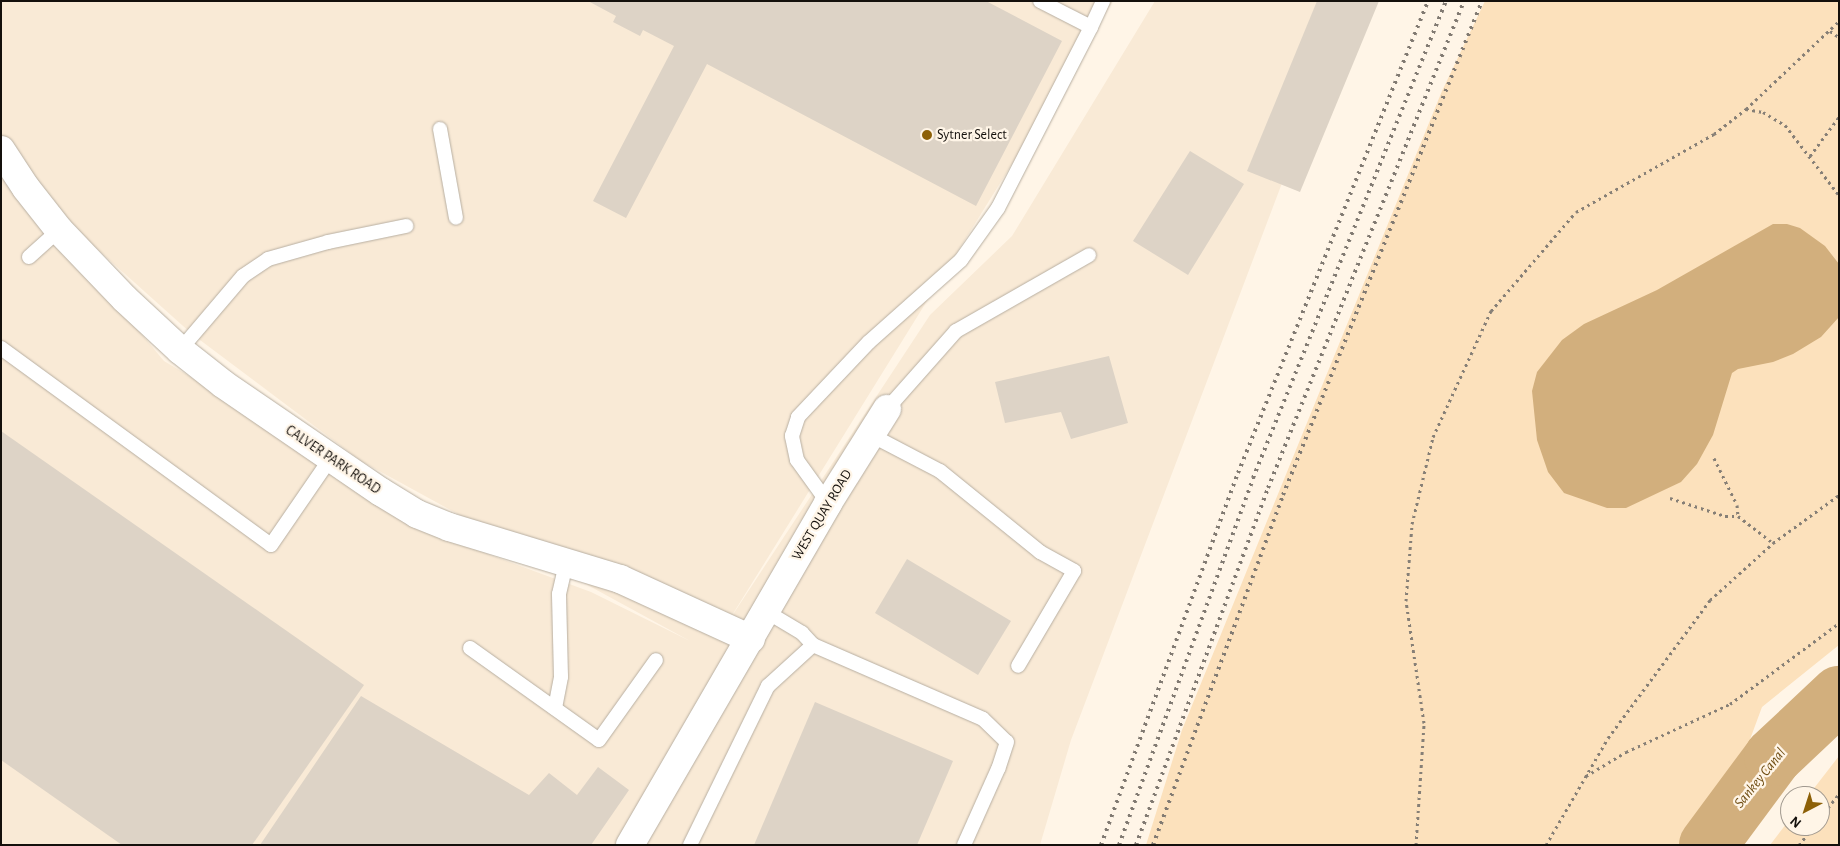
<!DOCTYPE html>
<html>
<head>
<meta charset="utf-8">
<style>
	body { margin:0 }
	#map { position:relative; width:1840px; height:846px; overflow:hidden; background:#fff5e7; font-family:"Alegreya Sans",sans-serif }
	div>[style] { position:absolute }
	.built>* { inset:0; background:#f9ead6 }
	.green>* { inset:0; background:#fce1bc }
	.water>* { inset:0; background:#d2af7d }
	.river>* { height:58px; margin:-29px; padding:0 29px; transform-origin:29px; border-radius:29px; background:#d2af7d }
	.building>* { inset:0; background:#ddd3c6 }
	.path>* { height:3px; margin-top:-1.5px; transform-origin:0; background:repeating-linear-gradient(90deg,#867f76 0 2.5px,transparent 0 6.5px) }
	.roads { filter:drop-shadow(0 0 1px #b7aea1) drop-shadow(0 0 1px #b7aea1) }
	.service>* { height:14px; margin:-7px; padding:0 7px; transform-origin:7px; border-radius:7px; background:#fff }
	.minor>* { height:28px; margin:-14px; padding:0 14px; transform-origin:14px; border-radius:14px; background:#fff }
	.rail>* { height:4px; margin-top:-2px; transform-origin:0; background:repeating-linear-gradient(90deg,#817a72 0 2.5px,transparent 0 7.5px) }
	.dots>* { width:14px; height:14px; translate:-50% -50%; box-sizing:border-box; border:2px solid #fff5e7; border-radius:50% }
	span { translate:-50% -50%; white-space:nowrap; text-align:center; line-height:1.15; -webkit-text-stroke:4.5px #fff5e7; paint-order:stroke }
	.poi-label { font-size:14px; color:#14100c }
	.left { translate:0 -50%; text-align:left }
	.street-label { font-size:14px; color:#14100c }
	.water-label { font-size:15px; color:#704e13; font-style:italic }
	.frame { position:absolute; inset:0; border:2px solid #14100c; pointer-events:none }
	.north { position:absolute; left:1780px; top:786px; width:50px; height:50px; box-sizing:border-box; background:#fff5e7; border:1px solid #a1998f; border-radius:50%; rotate:220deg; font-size:14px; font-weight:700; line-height:20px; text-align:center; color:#14100c }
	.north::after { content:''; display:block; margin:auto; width:18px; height:22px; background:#8d6007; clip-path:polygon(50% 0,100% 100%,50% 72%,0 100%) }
</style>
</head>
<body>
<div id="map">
	<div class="built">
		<i style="clip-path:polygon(1px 1px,1113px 1px,726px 625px,930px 315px,1012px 236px,1155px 1px,1351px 1px,1071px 740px,1040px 845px,1px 845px,1px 166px,164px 361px,485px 553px,591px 592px,690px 641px,361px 461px,192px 334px,1px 163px)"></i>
	</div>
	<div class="green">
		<i style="clip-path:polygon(1485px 1px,1839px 1px,1839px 645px,1762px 707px,1711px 845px,1146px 845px,1182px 730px,1442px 91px)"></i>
		<i style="clip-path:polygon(1839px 756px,1839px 845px,1770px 845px,1790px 819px,1790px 826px,1820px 826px,1820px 796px,1808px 796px)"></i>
	</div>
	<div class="water">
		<i style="clip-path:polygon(1773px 224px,1787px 224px,1800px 228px,1825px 246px,1839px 264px,1839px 317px,1821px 337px,1793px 354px,1773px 362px,1738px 369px,1732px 373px,1713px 435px,1697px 464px,1681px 482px,1626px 508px,1607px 508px,1564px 493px,1548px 472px,1537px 440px,1532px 391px,1537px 372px,1562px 340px,1584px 324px,1657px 290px)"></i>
	</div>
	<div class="river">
		<i style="left:1708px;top:845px;width:109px;rotate:-53.5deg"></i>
		<i style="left:1773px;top:757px;width:91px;rotate:-43.2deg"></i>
	</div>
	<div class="building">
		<i style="clip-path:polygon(588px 1px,986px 1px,1062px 41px,976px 206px,707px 64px,626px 218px,593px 201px,674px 46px,643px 30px,640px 36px,613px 22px,616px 16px)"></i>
		<i style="clip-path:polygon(1317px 1px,1379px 1px,1300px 192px,1247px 171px)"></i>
		<i style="clip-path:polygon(1190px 151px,1244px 184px,1188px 275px,1133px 241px)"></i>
		<i style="clip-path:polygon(1109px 356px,1128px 423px,1071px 439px,1061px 412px,1005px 423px,995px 382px)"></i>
		<i style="clip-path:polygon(1px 431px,364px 685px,252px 845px,122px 845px,1px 760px)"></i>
		<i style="clip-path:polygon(907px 559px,1011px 621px,978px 675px,875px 613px)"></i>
		<i style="clip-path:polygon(361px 696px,529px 795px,549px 773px,577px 795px,598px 767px,629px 790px,591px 845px,260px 845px)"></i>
		<i style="clip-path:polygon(815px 702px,953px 761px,917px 845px,754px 845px)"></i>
	</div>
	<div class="path">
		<i style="left:1830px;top:31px;width:11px;rotate:34deg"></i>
		<i style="left:1746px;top:109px;width:17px;rotate:10deg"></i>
		<i style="left:1763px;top:112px;width:26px;rotate:31deg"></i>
		<i style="left:1785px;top:125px;width:88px;rotate:52.4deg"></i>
		<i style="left:1810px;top:156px;width:49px;rotate:-53.4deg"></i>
		<i style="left:1714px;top:458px;width:52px;rotate:63.9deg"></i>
		<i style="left:1737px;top:505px;width:11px;rotate:85deg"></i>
		<i style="left:1670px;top:498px;width:58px;rotate:18.1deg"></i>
		<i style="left:1725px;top:516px;width:13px"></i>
		<i style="left:1738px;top:516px;width:44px;rotate:37.6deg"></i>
		<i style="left:1586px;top:776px;width:47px;rotate:-31deg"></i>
		<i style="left:1626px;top:752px;width:115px;rotate:-24.8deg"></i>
		<i style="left:1730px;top:704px;width:136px;rotate:-36.6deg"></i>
		<i style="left:1820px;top:818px;width:31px;rotate:-52deg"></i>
		<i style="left:1416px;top:845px;width:122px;rotate:-86.2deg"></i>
		<i style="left:1424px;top:723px;width:123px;rotate:-98.4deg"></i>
		<i style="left:1406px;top:601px;width:77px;rotate:-85.5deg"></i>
		<i style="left:1412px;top:524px;width:89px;rotate:-76.4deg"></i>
		<i style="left:1433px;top:437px;width:139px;rotate:-65.3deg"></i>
		<i style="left:1491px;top:311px;width:130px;rotate:-49.4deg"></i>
		<i style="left:1576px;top:212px;width:159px;rotate:-29.5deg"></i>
		<i style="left:1714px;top:134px;width:41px;rotate:-38deg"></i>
		<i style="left:1746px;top:109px;width:128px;rotate:-43.4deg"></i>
		<i style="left:1546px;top:845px;width:124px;rotate:-59.9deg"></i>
		<i style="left:1608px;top:738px;width:172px;rotate:-53.5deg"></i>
		<i style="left:1710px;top:600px;width:85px;rotate:-42.1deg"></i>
		<i style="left:1773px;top:543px;width:82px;rotate:-36deg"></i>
		<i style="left:1799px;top:845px;width:24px;rotate:-52deg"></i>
	</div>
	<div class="roads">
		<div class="service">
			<i style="left:1091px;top:27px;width:29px;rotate:-65deg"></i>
			<i style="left:440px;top:129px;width:90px;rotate:79.8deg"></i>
			<i style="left:29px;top:257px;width:40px;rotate:-42deg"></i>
			<i style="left:1px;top:348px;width:334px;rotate:36.1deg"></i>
			<i style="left:271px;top:545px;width:104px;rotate:-55.5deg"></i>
			<i style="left:180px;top:350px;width:97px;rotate:-49.6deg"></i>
			<i style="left:243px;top:276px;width:30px;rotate:-34deg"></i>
			<i style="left:268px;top:259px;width:62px;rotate:-15.8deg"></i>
			<i style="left:328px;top:242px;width:80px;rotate:-11.6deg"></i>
			<i style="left:887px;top:409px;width:104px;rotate:-48.5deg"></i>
			<i style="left:956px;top:331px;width:153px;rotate:-29.7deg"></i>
			<i style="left:871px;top:435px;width:78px;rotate:27.6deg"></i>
			<i style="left:940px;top:471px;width:129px;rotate:39deg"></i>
			<i style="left:1040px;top:552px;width:39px;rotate:29deg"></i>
			<i style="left:1074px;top:571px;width:110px;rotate:120.5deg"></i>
			<i style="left:828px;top:503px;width:53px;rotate:-125.8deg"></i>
			<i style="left:797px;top:460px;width:25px;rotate:-102deg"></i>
			<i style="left:792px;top:436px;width:20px;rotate:-72deg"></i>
			<i style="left:798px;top:417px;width:103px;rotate:-46.6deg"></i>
			<i style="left:869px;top:342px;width:123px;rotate:-41.7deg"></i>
			<i style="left:961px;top:260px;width:64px;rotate:-54.6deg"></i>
			<i style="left:998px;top:208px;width:203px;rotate:-62.8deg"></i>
			<i style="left:1091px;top:27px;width:57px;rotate:-153deg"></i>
			<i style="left:767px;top:612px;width:41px;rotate:31deg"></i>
			<i style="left:802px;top:633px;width:16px;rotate:47deg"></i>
			<i style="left:470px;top:648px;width:158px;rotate:35.5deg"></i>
			<i style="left:599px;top:740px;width:98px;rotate:-54.5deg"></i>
			<i style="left:555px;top:708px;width:32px;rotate:-79deg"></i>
			<i style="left:561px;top:677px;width:83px;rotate:-91.4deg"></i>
			<i style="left:559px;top:594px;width:32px;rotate:-77deg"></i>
			<i style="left:690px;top:845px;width:177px;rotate:-63.9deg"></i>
			<i style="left:768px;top:686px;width:61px;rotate:-42.3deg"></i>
			<i style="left:813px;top:645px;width:185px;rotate:23.5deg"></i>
			<i style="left:983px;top:719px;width:33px;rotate:44deg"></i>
			<i style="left:1007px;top:742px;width:28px;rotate:108deg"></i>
			<i style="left:998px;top:769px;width:83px;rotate:114.1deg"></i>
		</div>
		<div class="minor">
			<i style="left:1px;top:150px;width:45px;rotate:56.7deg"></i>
			<i style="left:26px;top:188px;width:53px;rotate:51.8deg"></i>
			<i style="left:59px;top:230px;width:95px;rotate:46.3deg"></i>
			<i style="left:125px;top:299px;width:75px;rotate:42.8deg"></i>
			<i style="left:180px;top:350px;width:55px;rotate:38.3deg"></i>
			<i style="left:223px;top:384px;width:191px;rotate:34.4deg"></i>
			<i style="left:381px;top:492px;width:42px;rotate:31.4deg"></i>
			<i style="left:417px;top:514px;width:35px;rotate:22deg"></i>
			<i style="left:449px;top:527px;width:179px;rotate:16.9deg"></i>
			<i style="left:620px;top:579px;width:144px;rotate:24.6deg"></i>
			<i style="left:630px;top:845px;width:395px;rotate:-59.9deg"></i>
			<i style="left:828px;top:503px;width:111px;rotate:-57.9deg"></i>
		</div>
	</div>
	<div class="rail">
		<i style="left:1101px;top:845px;width:396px;rotate:-69.8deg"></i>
		<i style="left:1238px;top:473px;width:509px;rotate:-68.07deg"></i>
		<i style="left:1119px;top:845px;width:391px;rotate:-69.9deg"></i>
		<i style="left:1253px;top:478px;width:515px;rotate:-67.97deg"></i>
		<i style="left:1136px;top:845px;width:381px;rotate:-69.7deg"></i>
		<i style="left:1268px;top:488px;width:525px;rotate:-68.08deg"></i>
		<i style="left:1153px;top:845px;width:373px;rotate:-69.6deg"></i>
		<i style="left:1283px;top:495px;width:533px;rotate:-68.06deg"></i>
	</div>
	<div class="dots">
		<i style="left:927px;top:135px;background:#8d6007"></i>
	</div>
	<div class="poi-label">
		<span class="left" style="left:937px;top:135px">Sytner Select</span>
	</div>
	<div class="street-label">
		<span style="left:333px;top:460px;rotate:34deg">CALVER PARK ROAD</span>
		<span style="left:822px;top:515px;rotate:-59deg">WEST QUAY ROAD</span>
	</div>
	<div class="water-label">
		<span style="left:1760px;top:778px;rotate:-51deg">Sankey Canal</span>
	</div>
	<div class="frame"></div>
	<div class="north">N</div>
</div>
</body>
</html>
